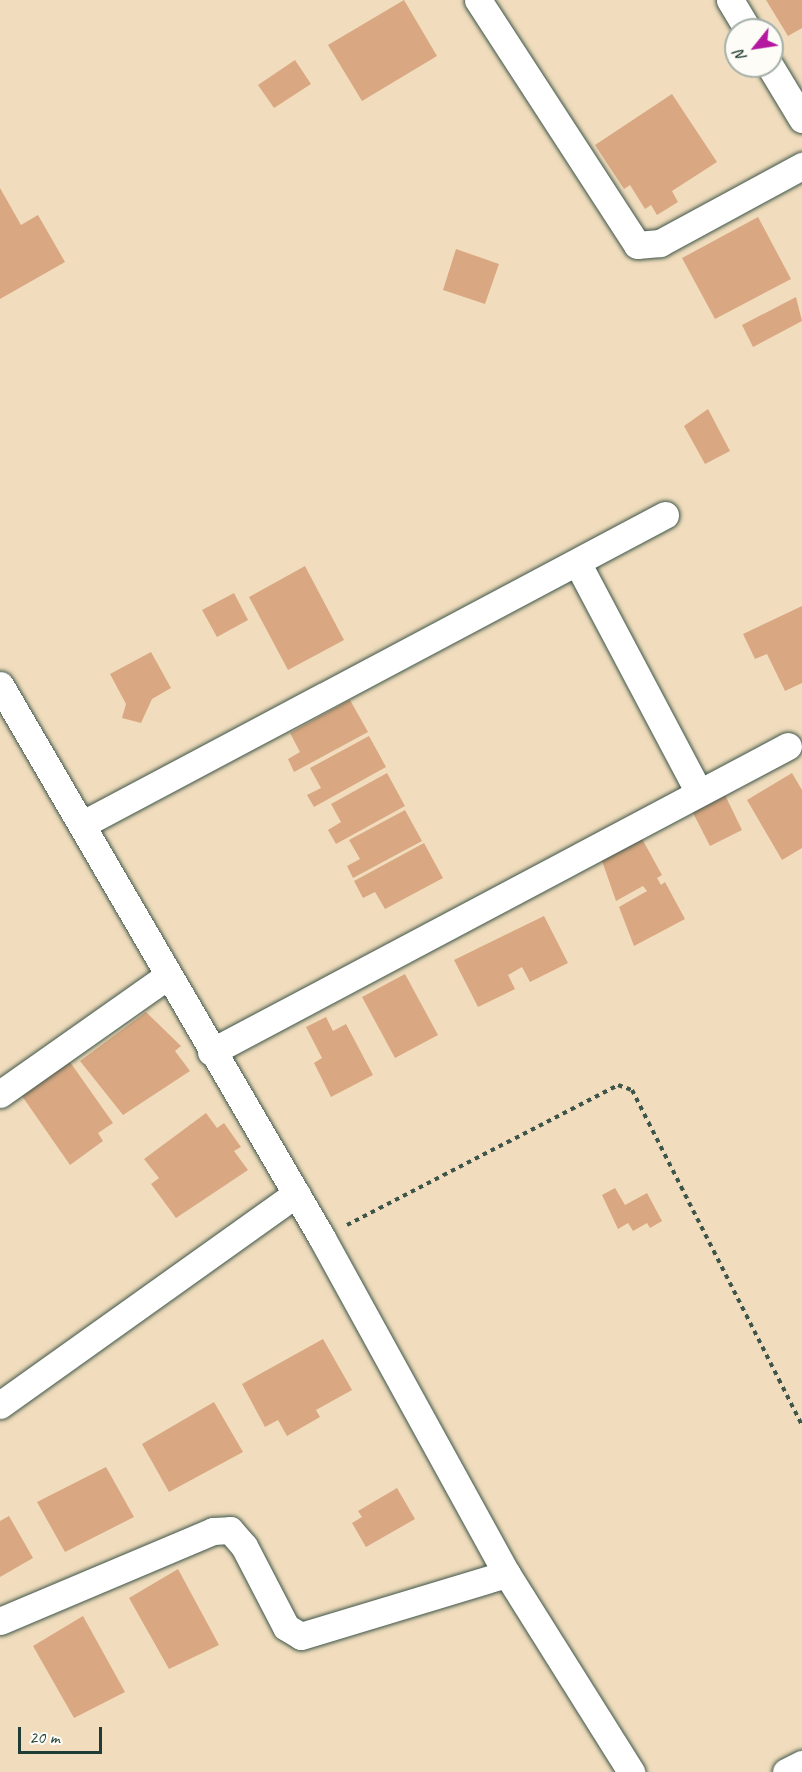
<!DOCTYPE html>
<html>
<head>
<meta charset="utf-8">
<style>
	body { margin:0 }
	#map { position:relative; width:802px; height:1772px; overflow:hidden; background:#f1ddbd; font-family:Caveat,sans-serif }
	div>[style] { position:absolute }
	.building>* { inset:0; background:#d9a882 }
	.path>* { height:4px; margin-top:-2px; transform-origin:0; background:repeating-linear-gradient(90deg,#3e5549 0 4.5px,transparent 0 9px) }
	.roads { filter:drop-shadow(0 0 2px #3e5549) drop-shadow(0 0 2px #3e5549) }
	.minor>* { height:27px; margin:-13.5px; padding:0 13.5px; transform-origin:13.5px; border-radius:13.5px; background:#fff }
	span { translate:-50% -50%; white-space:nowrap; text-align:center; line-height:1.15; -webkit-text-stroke:5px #fdfcf7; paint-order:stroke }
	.north { position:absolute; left:724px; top:18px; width:60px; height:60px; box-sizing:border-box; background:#fdfcf7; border:2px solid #a4b0a9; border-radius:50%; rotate:240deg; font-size:16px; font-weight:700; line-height:24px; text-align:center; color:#1f3d34 }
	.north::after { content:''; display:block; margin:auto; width:21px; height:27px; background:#b5179e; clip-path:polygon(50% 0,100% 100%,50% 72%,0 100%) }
	.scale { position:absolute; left:18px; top:1727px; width:84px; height:27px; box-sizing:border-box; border:3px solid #1f3d34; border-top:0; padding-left:8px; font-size:18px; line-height:21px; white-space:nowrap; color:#1f3d34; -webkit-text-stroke:4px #fdfcf7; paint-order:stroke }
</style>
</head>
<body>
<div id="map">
	<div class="building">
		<i style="clip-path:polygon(404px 0,437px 56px,362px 101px,328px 45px)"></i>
		<i style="clip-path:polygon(766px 0,802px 0,802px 28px,788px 36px)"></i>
		<i style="clip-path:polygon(295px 60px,311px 84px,274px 108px,258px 85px)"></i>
		<i style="clip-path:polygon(672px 94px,717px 162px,672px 191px,678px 202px,657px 215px,651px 205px,645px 209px,630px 185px,624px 189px,595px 145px)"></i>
		<i style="clip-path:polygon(0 188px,21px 225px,38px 215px,65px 262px,0 299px)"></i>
		<i style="clip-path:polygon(758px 217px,791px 279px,715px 319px,682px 258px)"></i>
		<i style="clip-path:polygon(456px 249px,499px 264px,485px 304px,443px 290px)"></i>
		<i style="clip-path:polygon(796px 297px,802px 321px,753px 347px,742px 325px)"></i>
		<i style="clip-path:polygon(708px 409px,730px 451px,705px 464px,684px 426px)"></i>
		<i style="clip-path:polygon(305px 566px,344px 640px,288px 670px,249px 597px)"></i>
		<i style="clip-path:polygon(234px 593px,248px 620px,217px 637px,202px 610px)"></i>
		<i style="clip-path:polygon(802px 606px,802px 683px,785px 691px,767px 654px,755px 659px,743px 634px)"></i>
		<i style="clip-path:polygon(151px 652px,171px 688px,152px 699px,141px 723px,122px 718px,126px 704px,110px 674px)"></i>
		<i style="clip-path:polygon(350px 700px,368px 732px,294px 772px,288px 759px,300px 752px,290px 733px)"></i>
		<i style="clip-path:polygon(369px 736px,386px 767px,314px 807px,307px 795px,321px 788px,310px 768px)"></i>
		<i style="clip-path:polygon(387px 773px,405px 806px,336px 844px,328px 830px,341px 822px,331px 804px)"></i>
		<i style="clip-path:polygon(792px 773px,802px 790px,802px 848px,782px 860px,747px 800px)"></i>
		<i style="clip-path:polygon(725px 795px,742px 830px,710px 846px,692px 811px)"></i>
		<i style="clip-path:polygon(405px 810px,422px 841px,353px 878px,347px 866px,360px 859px,349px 840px)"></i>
		<i style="clip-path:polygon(641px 837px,662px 875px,657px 878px,661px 885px,665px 882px,685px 919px,634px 946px,619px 907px,647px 891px,643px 886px,616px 901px,601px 858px)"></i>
		<i style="clip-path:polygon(424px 843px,443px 878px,385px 909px,375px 892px,363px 898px,354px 881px)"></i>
		<i style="clip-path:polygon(544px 916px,568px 963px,530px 982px,522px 967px,508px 975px,515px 989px,478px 1007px,454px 960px)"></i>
		<i style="clip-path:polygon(405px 974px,438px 1035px,395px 1058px,362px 997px)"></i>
		<i style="clip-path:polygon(146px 1012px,181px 1046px,175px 1051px,190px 1071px,123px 1115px,80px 1061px)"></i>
		<i style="clip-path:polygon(326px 1017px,333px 1031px,346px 1024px,373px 1075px,331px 1097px,314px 1063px,322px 1058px,306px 1027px)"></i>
		<i style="clip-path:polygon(70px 1062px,113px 1123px,98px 1133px,103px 1141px,70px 1165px,22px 1096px)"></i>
		<i style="clip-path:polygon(206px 1113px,217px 1128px,224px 1123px,241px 1147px,234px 1151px,248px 1170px,176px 1218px,151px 1184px,159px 1178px,144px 1159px)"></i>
		<i style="clip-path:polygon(615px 1188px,625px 1205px,647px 1193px,662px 1221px,650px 1228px,647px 1223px,633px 1231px,628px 1223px,618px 1229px,602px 1195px)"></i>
		<i style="clip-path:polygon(323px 1339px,352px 1390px,316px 1410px,320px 1417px,287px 1436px,278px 1420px,265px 1427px,242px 1384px)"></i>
		<i style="clip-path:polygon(214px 1402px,243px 1452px,169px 1492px,142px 1444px)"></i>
		<i style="clip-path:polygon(106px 1467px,134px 1517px,65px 1552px,37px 1502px)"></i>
		<i style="clip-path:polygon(397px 1488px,415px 1519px,366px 1547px,352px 1523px,362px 1517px,358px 1511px)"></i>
		<i style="clip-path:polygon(9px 1516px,33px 1558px,0 1577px,0 1521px)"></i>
		<i style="clip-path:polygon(178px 1569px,219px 1645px,169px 1669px,129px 1598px)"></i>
		<i style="clip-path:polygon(83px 1616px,125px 1692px,74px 1718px,33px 1646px)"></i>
	</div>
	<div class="path">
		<i style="left:347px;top:1225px;width:305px;rotate:-27.3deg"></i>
		<i style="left:618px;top:1085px;width:15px;rotate:20deg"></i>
		<i style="left:632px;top:1090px;width:376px;rotate:63.1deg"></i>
	</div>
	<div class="roads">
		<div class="minor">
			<i style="left:478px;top:0;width:292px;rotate:57deg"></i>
			<i style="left:637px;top:245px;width:23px;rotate:-5deg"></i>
			<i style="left:660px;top:243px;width:162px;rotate:-28.5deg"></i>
			<i style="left:730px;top:0;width:35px;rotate:59deg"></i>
			<i style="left:770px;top:66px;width:62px;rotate:58.9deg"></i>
			<i style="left:578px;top:564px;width:257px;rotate:62.1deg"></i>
			<i style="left:0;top:685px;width:640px;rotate:59.79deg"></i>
			<i style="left:322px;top:1238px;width:384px;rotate:61.2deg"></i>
			<i style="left:507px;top:1574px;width:234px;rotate:57.9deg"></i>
			<i style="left:83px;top:824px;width:659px;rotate:-27.97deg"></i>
			<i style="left:211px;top:1052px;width:653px;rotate:-27.94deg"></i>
			<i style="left:0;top:1094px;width:203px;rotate:-35.2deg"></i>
			<i style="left:0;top:1405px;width:364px;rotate:-35.5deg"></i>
			<i style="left:0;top:1621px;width:231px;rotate:-22.9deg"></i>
			<i style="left:213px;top:1531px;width:17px;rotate:-3deg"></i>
			<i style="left:230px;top:1530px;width:21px;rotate:49deg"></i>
			<i style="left:244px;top:1546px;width:91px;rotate:62.6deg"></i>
			<i style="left:286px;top:1627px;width:17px;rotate:31deg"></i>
			<i style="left:301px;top:1636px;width:215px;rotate:-16.8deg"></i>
			<i style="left:786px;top:1772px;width:18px;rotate:-27deg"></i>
		</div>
	</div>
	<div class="north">N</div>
	<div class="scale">20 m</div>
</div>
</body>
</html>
